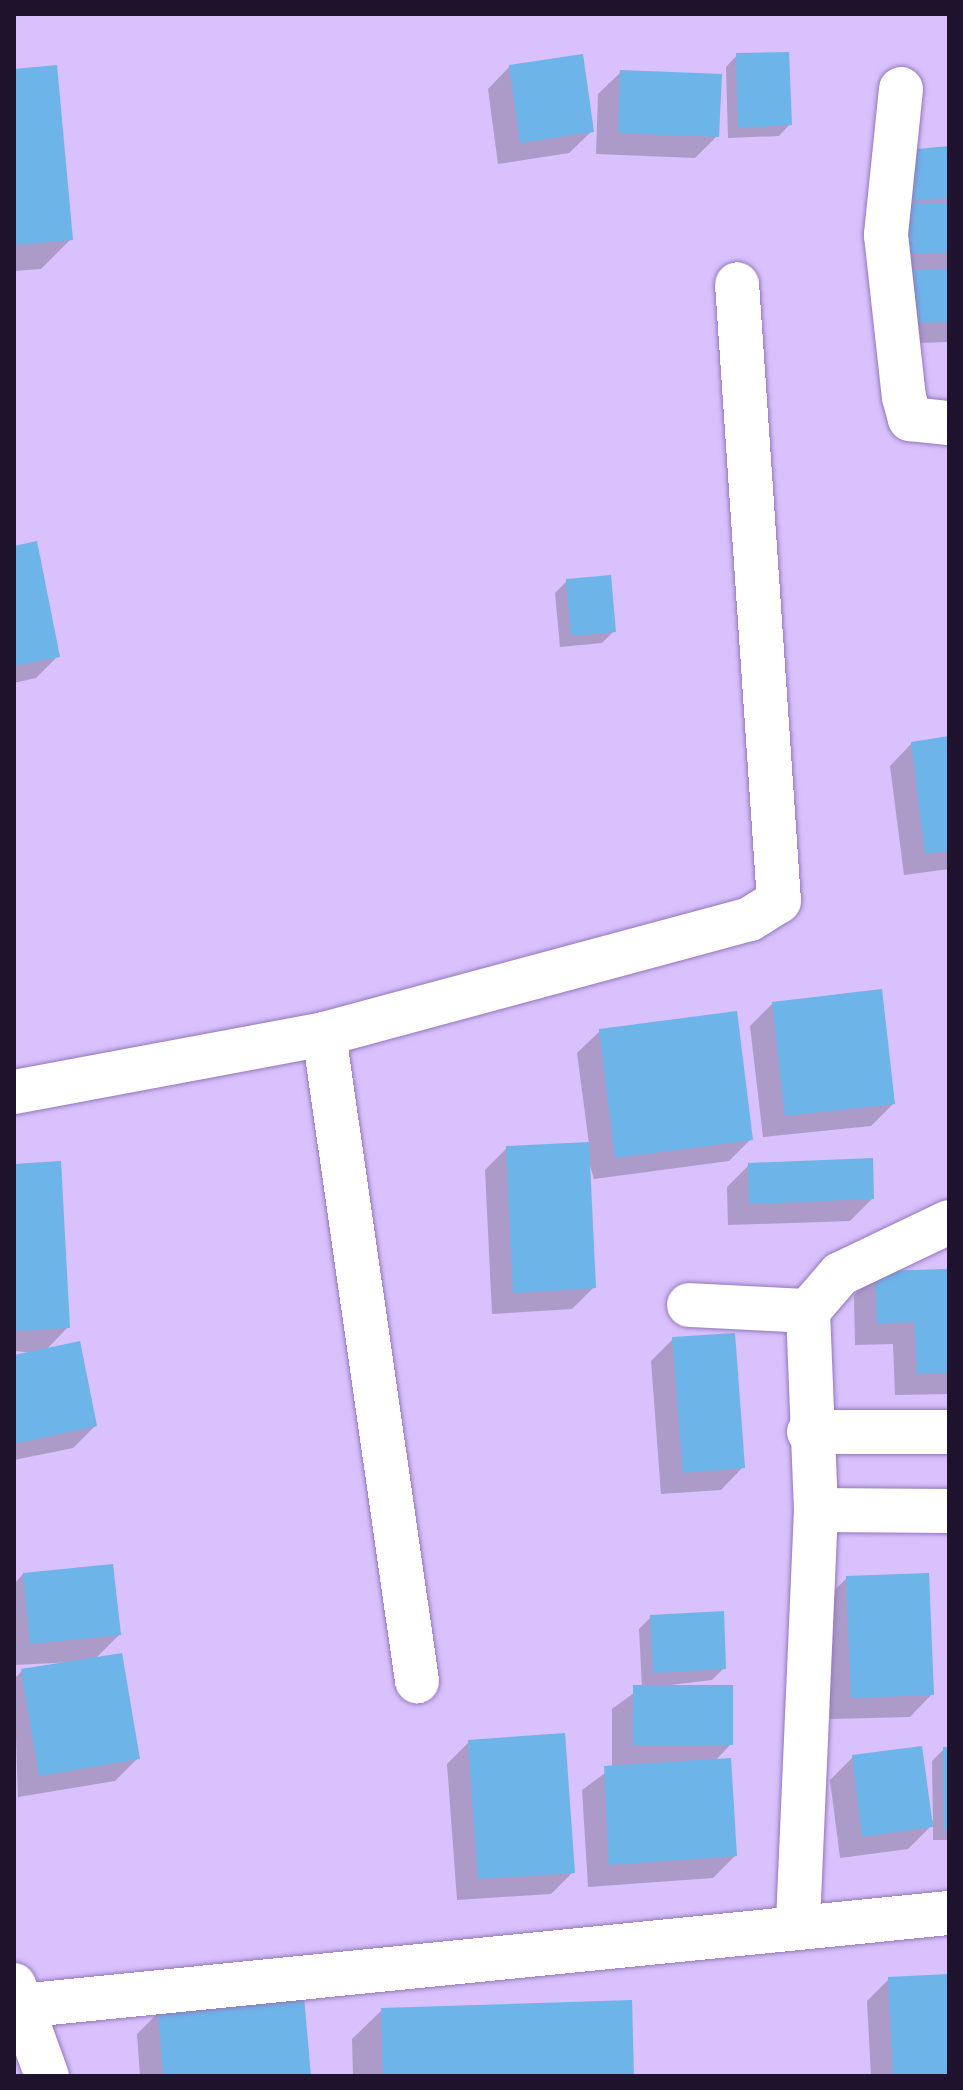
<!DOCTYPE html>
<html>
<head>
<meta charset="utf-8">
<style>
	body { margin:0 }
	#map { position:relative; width:963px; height:2090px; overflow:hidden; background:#d8c1fc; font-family:"Space Grotesk",sans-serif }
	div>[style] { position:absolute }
	.shadow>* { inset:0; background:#0003 }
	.building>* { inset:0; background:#6db4e9 }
	.roads { filter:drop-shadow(0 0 2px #9377bc) drop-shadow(0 0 2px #9377bc) }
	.street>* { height:44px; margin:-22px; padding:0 22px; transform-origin:22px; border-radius:22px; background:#fff }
	.secondary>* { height:44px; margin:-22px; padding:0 22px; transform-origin:22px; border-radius:22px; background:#fff }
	span { translate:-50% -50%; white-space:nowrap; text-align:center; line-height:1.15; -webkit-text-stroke:7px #d8c1fc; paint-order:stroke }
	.frame { position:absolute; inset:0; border:16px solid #1e122d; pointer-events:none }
</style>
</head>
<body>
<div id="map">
	<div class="shadow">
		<i style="clip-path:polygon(737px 55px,790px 124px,779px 136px,728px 138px,726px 67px)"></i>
		<i style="clip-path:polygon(510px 66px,592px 131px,569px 153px,498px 164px,488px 89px)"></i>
		<i style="clip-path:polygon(14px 71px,71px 239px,41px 269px,14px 271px)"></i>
		<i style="clip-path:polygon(621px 72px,717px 136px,695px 158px,596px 154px,598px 94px)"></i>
		<i style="clip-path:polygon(949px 148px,949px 342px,890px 344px,870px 228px)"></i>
		<i style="clip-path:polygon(14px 548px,58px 656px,36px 678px,14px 683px)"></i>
		<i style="clip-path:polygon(567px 581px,614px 631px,602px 643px,560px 647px,555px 593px)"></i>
		<i style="clip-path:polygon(949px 738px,949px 869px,904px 875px,890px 766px,912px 743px)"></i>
		<i style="clip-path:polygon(773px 1003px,893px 1104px,871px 1126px,763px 1137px,750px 1026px)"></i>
		<i style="clip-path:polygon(600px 1031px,751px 1139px,729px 1161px,594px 1179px,588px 1159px,594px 1287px,572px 1309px,492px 1314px,485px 1170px,507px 1148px,589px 1144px,577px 1053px)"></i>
		<i style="clip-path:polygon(749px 1165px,872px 1199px,850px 1221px,728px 1225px,727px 1187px)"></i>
		<i style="clip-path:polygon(14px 1166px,68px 1327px,45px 1351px,95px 1426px,73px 1448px,14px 1460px,14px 1357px,35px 1353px,14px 1351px)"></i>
		<i style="clip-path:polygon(949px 1271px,949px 1394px,895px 1395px,893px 1344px,855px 1345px,854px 1295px,876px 1273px)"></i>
		<i style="clip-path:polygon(673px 1339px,743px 1467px,721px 1490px,661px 1494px,651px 1361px)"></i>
		<i style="clip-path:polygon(23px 1574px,119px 1635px,95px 1659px,137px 1759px,115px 1781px,18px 1797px,14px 1679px,22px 1671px,74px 1662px,14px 1665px,14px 1584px)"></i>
		<i style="clip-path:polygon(847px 1578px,932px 1694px,910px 1717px,830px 1719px,824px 1600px)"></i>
		<i style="clip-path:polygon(651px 1617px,724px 1668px,712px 1680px,654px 1687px,731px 1744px,714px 1762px,735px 1856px,713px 1878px,588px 1887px,582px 1790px,612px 1768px,612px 1709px,642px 1687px,639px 1629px)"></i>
		<i style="clip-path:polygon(469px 1742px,573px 1872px,551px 1894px,457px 1900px,447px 1764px)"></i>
		<i style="clip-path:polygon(944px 1749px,949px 1840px,933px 1840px,933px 1824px,908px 1849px,840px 1858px,830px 1780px,853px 1757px,933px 1821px,932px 1761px)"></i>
		<i style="clip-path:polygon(949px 1976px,949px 2076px,871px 2076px,867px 2001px,889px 1979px)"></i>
		<i style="clip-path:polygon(382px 2010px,632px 2076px,353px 2076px,352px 2039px)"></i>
		<i style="clip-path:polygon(159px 2012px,309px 2076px,140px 2076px,137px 2034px)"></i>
	</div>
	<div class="building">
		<i style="clip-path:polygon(789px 52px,792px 125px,738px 128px,736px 53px)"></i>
		<i style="clip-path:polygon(583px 54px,594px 132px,520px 143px,509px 65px)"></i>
		<i style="clip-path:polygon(57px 65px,73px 240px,14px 245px,14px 69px)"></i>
		<i style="clip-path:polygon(620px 70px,722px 74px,719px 137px,618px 133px)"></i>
		<i style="clip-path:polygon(949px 146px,949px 198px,912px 201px,906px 150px)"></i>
		<i style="clip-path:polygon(949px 203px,949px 253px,894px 254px,891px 204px)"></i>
		<i style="clip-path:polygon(949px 269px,949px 322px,911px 323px,909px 270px)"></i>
		<i style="clip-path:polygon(37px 541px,60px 657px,14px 666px,14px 546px)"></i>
		<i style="clip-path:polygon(611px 575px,616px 632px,571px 636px,566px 579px)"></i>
		<i style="clip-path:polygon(949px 736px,949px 851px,925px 854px,911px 742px)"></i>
		<i style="clip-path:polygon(882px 989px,895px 1104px,785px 1116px,772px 1002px)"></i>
		<i style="clip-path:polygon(737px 1011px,753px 1140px,615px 1158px,599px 1029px)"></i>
		<i style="clip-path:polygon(589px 1142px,596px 1288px,513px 1293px,506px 1146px)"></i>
		<i style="clip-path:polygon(873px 1158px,874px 1199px,749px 1204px,748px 1163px)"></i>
		<i style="clip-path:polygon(61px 1161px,70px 1328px,14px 1331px,14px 1164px)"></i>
		<i style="clip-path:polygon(949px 1269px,949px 1373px,917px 1374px,914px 1322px,877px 1324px,875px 1271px)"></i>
		<i style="clip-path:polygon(735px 1333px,745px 1468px,683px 1473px,672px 1337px)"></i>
		<i style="clip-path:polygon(80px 1341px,97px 1426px,14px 1444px,14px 1355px)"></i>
		<i style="clip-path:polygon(113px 1564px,121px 1635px,30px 1644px,23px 1573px)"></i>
		<i style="clip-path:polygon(929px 1573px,934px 1695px,851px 1698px,846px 1576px)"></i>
		<i style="clip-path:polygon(724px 1611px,726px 1669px,653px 1673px,650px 1615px)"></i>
		<i style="clip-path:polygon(122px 1653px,140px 1759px,39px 1776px,21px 1669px)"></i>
		<i style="clip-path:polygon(633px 1685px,733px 1685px,733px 1745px,633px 1745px)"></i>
		<i style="clip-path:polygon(565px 1733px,575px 1873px,478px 1879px,468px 1740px)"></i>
		<i style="clip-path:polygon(922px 1746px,933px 1827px,862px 1837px,852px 1755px)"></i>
		<i style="clip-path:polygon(943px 1747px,949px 1747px,949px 1830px,944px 1830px)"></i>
		<i style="clip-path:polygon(731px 1758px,737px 1856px,609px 1865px,604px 1766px)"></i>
		<i style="clip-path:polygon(949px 1974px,949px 2076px,893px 2076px,888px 1977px)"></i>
		<i style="clip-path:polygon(304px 1997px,311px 2076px,163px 2076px,158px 2010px)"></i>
		<i style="clip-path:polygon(632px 2000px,634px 2076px,383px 2076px,381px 2008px)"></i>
	</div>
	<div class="roads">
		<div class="street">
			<i style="left:901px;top:89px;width:147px;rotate:95.9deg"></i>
			<i style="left:886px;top:235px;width:163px;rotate:83.7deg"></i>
			<i style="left:904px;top:397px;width:23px;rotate:75deg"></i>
			<i style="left:910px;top:419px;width:39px;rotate:6deg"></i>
			<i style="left:324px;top:1034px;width:654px;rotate:81.82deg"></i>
			<i style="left:14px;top:1092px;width:315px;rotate:-10.6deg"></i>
			<i style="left:324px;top:1034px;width:441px;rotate:-15.1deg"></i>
			<i style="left:750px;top:919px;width:34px;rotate:-32deg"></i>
			<i style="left:779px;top:901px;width:618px;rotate:-93.89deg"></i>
			<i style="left:689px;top:1305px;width:119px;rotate:2.9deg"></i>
			<i style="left:808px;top:1311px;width:199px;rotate:87.7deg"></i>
			<i style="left:816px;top:1510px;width:416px;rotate:92.5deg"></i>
			<i style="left:808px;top:1311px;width:49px;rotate:-49.1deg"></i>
			<i style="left:840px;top:1274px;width:121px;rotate:-25.5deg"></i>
			<i style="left:809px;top:1432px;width:140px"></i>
			<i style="left:816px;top:1510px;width:133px;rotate:0.4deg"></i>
			<i style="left:20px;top:2006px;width:934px;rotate:-5.72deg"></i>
		</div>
		<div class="secondary">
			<i style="left:14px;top:1985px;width:97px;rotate:70.1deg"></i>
		</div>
	</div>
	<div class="frame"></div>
</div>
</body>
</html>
